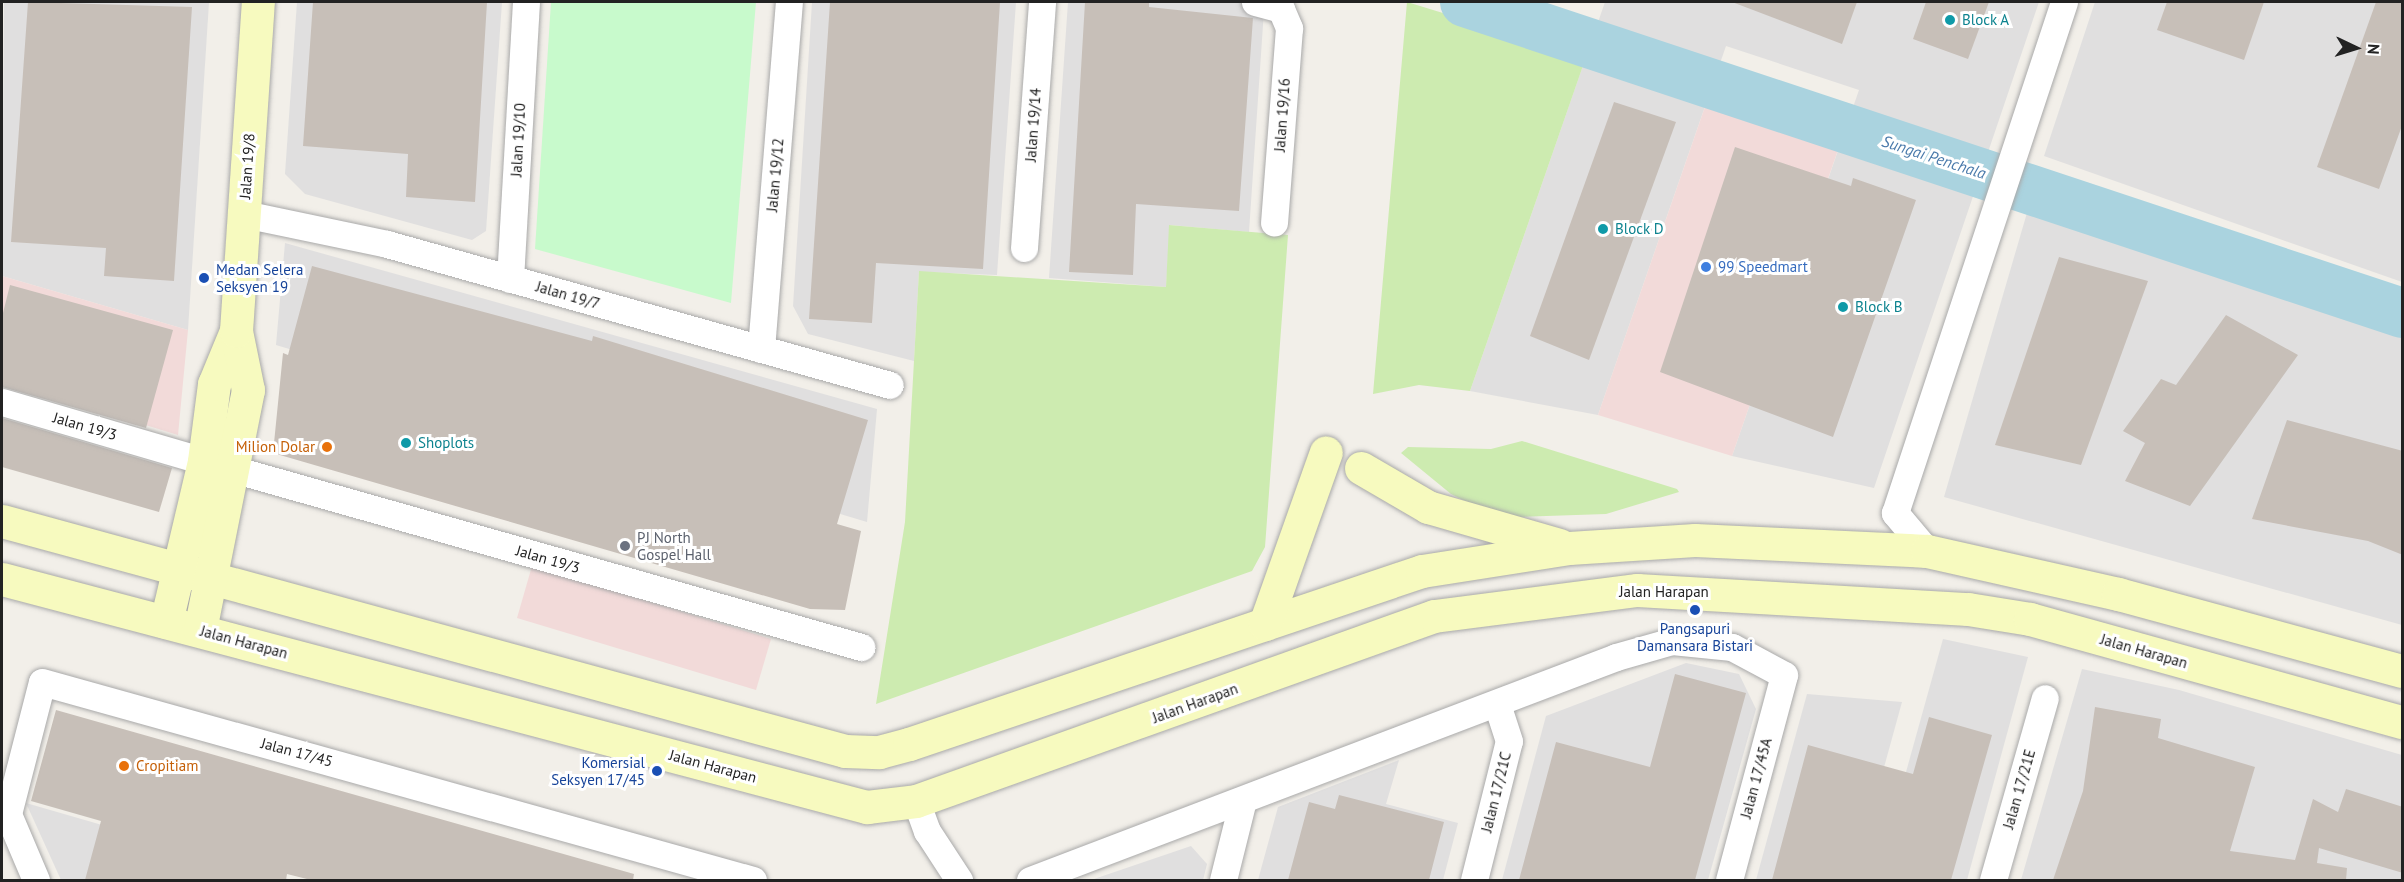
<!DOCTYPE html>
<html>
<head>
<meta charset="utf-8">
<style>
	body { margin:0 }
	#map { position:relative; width:2404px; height:882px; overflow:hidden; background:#f2efe9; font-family:"PT Sans",sans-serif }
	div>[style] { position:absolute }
	.residential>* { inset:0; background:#e0dfdf }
	.commercial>* { inset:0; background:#f2dad9 }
	.grass>* { inset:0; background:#cdebb0 }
	.park>* { inset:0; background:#c8facc }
	.river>* { height:50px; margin:-25px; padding:0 25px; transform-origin:25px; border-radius:25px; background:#aad3df }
	.building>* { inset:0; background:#c7bfb8 }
	.roads { filter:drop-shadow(0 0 2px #a9a9a9) drop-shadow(0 0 2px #a9a9a9) }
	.minor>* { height:27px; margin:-13.5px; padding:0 13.5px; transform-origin:13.5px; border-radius:13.5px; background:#fff }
	.secondary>* { height:33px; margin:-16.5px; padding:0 16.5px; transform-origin:16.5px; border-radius:16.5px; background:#f7fabf }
	.dots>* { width:16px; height:16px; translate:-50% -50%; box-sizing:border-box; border:3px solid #fff; border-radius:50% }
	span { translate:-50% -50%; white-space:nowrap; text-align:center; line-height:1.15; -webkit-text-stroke:6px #fff; paint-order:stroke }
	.culture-label { font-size:15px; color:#0d838f }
	.left { translate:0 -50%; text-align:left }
	.street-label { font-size:15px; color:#222 }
	.shop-label { font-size:15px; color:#366cbe }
	.transit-label { font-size:15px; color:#164399 }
	.right { translate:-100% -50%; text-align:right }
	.food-label { font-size:15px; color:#c56008 }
	.worship-label { font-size:15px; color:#5b616d }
	.water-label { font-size:16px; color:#4a7aab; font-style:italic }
	.frame { position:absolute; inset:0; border:3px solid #222; pointer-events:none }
	.north { position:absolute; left:2326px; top:18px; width:60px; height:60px; -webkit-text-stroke:4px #fff; paint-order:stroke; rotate:94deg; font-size:16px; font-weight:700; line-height:24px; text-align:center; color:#222 }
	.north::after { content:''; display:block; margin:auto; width:21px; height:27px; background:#222; clip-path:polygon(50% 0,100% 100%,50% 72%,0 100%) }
</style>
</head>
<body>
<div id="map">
	<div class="residential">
		<i style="clip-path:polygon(4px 2px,209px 2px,188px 330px,2px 276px)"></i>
		<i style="clip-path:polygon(297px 2px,502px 2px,486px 231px,472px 240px,305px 194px,285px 174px)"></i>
		<i style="clip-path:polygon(812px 2px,1016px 2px,997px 275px,919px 272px,914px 361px,808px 334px,793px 306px)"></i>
		<i style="clip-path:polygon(1068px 2px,1236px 2px,1264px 10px,1249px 232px,1170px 225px,1166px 287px,1049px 278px)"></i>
		<i style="clip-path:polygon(1605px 2px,2039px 2px,1874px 488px,1732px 456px,1859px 90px,1726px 46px,1598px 415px,1470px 391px)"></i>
		<i style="clip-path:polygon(2095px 2px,2402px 2px,2402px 282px,2044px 156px)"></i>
		<i style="clip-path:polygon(2029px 206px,2402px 332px,2402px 625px,1944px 497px)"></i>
		<i style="clip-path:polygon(285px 243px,877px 409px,867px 522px,276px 345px)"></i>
		<i style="clip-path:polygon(1943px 639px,2028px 657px,1967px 880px,1876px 880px)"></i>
		<i style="clip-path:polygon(1686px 663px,1739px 674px,1756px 709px,1708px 880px,1502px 880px,1546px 716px)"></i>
		<i style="clip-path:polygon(2082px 669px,2179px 690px,2402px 755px,2402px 880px,2021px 880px)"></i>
		<i style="clip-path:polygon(1807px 694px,1902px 702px,1853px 880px,1756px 880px)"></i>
		<i style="clip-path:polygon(1399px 760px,1386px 804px,1458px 823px,1443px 880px,1258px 880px,1278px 807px)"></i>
		<i style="clip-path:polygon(26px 803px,292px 880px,61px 880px)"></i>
		<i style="clip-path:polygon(1191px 846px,1207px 864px,1203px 880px,1091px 880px)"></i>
	</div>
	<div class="commercial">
		<i style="clip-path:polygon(1707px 101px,1839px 147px,1732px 456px,1598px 415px)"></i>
		<i style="clip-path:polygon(2px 276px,188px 330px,178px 435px,2px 381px)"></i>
		<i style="clip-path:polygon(532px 566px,771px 639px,756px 690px,517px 618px)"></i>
	</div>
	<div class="grass">
		<i style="clip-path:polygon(1407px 2px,1586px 57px,1470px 391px,1419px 385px,1373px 394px)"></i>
		<i style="clip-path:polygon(1169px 225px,1288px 235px,1265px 547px,1252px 571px,876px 704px,905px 522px,919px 271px,1166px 287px)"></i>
		<i style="clip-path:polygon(1522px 441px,1677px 489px,1679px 492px,1606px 514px,1520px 517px,1483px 510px,1451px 494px,1401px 453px,1408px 447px,1491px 449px)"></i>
	</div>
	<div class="park">
		<i style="clip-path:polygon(551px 2px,756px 2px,731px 303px,535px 249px)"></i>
	</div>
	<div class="river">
		<i style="left:1465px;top:2px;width:987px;rotate:18.36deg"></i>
	</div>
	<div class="building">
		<i style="clip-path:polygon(28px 2px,192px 7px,174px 281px,104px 276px,106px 248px,11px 242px)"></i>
		<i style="clip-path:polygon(313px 2px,487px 2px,475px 202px,406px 197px,408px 154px,303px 146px)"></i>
		<i style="clip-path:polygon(830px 2px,1000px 2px,983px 269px,876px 263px,872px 323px,809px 319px)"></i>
		<i style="clip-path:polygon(1085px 2px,1149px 2px,1149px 7px,1253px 18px,1239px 211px,1136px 204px,1133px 275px,1069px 272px)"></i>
		<i style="clip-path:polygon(1732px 2px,1857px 2px,1842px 44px)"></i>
		<i style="clip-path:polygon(1926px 2px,1989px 2px,1968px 59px,1913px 39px)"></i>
		<i style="clip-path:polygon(2167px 2px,2264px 2px,2244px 60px,2157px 30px)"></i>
		<i style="clip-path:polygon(2376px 2px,2403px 2px,2403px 123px,2379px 189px,2317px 167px)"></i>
		<i style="clip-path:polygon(1614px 102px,1676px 122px,1589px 360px,1530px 336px)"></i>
		<i style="clip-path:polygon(1735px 147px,1851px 186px,1853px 178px,1916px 200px,1833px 437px,1660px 372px)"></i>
		<i style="clip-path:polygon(2059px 257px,2148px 281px,2081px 465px,1995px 445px)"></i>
		<i style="clip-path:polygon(312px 266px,592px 341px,593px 336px,868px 420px,837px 524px,861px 531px,845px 610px,810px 609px,273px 453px,283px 353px,288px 355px)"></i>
		<i style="clip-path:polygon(10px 285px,173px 330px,146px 428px,2px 387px,2px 317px)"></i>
		<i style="clip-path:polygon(2226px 315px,2298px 355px,2190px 506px,2125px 481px,2145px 443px,2123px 431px,2161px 379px,2176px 385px)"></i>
		<i style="clip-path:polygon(2px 418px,172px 468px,159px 512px,2px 467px)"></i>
		<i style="clip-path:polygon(2287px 420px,2403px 451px,2403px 555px,2368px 541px,2252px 519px)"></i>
		<i style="clip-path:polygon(1675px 674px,1746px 693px,1695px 880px,1519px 880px,1556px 742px,1650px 767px)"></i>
		<i style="clip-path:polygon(2095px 707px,2161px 719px,2158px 738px,2255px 767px,2230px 851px,2295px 860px,2313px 799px,2338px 812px,2346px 789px,2403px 807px,2403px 873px,2319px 848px,2317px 863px,2347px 868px,2346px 880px,2053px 880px,2083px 791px)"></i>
		<i style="clip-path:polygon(56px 710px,634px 874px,633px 880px,311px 880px,287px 874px,286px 880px,85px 880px,101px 821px,31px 801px)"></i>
		<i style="clip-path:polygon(1929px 717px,1992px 735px,1951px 880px,1772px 880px,1808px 745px,1913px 774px)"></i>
		<i style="clip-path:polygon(1339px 795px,1444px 822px,1429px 880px,1288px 880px,1309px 802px,1335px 809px)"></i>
	</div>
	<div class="roads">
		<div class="minor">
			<i style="left:1255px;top:2px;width:27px;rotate:15deg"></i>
			<i style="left:1281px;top:9px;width:21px;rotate:67deg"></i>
			<i style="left:1289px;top:28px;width:195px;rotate:94.4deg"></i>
			<i style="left:244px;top:214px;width:146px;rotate:11.8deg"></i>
			<i style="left:387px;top:244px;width:522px;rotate:15.66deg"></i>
			<i style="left:1024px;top:248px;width:247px;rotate:-85.8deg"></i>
			<i style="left:510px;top:279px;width:277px;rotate:-86.7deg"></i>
			<i style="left:761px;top:349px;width:348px;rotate:-85.4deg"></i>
			<i style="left:2px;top:402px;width:210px;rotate:16.3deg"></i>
			<i style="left:236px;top:470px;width:650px;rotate:15.81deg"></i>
			<i style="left:1927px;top:551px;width:50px;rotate:-130.1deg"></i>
			<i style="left:1895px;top:513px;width:538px;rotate:-71.7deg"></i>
			<i style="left:916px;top:801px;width:32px;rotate:70deg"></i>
			<i style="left:927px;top:831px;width:59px;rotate:56.9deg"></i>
			<i style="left:36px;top:880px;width:72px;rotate:-113deg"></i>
			<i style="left:8px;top:814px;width:136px;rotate:-75.6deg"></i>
			<i style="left:42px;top:682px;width:738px;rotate:15.56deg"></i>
			<i style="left:1030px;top:880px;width:627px;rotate:-20.83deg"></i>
			<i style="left:1616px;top:657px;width:58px;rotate:-15.9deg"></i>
			<i style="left:1672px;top:641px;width:60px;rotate:5.7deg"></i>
			<i style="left:1732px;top:647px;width:59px;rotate:28.3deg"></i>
			<i style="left:1784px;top:675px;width:212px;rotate:105deg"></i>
			<i style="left:1223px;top:880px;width:82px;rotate:-76deg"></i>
			<i style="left:1474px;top:880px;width:143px;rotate:-75.9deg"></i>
			<i style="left:1509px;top:741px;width:39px;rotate:-108deg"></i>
			<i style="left:1993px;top:880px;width:189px;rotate:-74.1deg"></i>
		</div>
		<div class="secondary">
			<i style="left:1361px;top:468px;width:78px;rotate:30.2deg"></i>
			<i style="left:1428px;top:507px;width:137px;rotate:16.1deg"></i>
			<i style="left:2px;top:521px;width:874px;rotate:15.26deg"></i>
			<i style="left:845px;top:751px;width:34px;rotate:2deg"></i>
			<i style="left:879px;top:752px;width:31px;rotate:-15deg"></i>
			<i style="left:909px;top:744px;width:541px;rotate:-18.64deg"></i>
			<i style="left:1422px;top:571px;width:149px;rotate:-8.9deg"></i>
			<i style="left:1569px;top:548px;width:126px;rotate:-3.6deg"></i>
			<i style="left:1695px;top:540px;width:232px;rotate:2.7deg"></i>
			<i style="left:1927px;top:551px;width:196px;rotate:12.7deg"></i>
			<i style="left:2118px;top:594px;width:294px;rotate:15.2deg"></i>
			<i style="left:2px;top:579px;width:895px;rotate:14.77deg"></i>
			<i style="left:867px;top:807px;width:49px;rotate:-7deg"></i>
			<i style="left:916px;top:801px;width:550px;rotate:-19.65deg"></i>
			<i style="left:1434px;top:616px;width:205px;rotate:-7.3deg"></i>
			<i style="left:1637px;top:590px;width:332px;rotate:3.3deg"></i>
			<i style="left:1968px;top:609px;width:63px;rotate:9.2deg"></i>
			<i style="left:2030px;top:619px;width:386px;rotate:15.5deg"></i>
			<i style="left:166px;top:622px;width:165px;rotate:-76.7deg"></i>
			<i style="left:204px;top:461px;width:78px;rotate:-82.6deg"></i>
			<i style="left:214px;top:384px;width:57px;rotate:-67.5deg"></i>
			<i style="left:1265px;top:624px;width:182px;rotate:-70.5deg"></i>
			<i style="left:200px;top:630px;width:245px;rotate:-78.7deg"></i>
			<i style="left:248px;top:390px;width:60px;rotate:-101.5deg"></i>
			<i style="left:236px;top:331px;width:330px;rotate:-86.2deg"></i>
		</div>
	</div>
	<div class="dots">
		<i style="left:1950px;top:20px;background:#0f9aa8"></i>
		<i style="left:1603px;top:229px;background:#0f9aa8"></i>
		<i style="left:1706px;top:267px;background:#3f7fe0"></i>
		<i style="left:204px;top:278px;background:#1a4fb4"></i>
		<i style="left:1843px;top:307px;background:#0f9aa8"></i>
		<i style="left:406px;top:443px;background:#0f9aa8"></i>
		<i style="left:327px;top:447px;background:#e8710a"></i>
		<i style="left:625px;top:546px;background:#6b7280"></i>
		<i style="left:1695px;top:610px;background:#1a4fb4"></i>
		<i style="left:124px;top:766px;background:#e8710a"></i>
		<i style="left:657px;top:771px;background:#1a4fb4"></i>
	</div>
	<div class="culture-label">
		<span class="left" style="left:1962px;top:20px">Block A</span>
		<span class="left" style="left:1615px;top:229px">Block D</span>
		<span class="left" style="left:1855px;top:307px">Block B</span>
		<span class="left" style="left:418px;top:443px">Shoplots</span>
	</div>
	<div class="street-label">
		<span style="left:1282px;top:115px;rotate:-86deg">Jalan 19/16</span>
		<span style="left:1033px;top:125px;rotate:-86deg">Jalan 19/14</span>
		<span style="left:518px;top:140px;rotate:-87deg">Jalan 19/10</span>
		<span style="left:247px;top:166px;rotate:-86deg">Jalan 19/8</span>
		<span style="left:775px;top:175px;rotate:-85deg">Jalan 19/12</span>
		<span style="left:568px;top:295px;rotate:16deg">Jalan 19/7</span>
		<span style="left:85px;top:426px;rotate:16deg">Jalan 19/3</span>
		<span style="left:548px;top:559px;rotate:16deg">Jalan 19/3</span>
		<span style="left:1664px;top:592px">Jalan Harapan</span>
		<span style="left:244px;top:642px;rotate:15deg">Jalan Harapan</span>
		<span style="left:2144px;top:651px;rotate:16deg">Jalan Harapan</span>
		<span style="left:1195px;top:703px;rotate:-20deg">Jalan Harapan</span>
		<span style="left:297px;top:752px;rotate:15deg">Jalan 17/45</span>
		<span style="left:713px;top:766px;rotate:15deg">Jalan Harapan</span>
		<span style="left:1756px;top:778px;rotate:-75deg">Jalan 17/45A</span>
		<span style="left:2019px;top:789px;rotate:-74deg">Jalan 17/21E</span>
		<span style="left:1496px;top:792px;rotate:-76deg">Jalan 17/21C</span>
	</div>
	<div class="shop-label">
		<span class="left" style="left:1718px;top:267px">99 Speedmart</span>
	</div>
	<div class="transit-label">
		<span class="left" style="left:216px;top:278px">Medan Selera<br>Seksyen 19</span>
		<span style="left:1695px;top:637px">Pangsapuri<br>Damansara Bistari</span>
		<span class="right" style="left:645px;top:771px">Komersial<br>Seksyen 17/45</span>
	</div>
	<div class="food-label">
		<span class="right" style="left:315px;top:447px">Milion Dolar</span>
		<span class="left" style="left:136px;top:766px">Cropitiam</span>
	</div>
	<div class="worship-label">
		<span class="left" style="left:637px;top:546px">PJ North<br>Gospel Hall</span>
	</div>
	<div class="water-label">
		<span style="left:1934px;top:157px;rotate:18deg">Sungai Penchala</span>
	</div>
	<div class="frame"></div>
	<div class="north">N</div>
</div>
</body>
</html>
